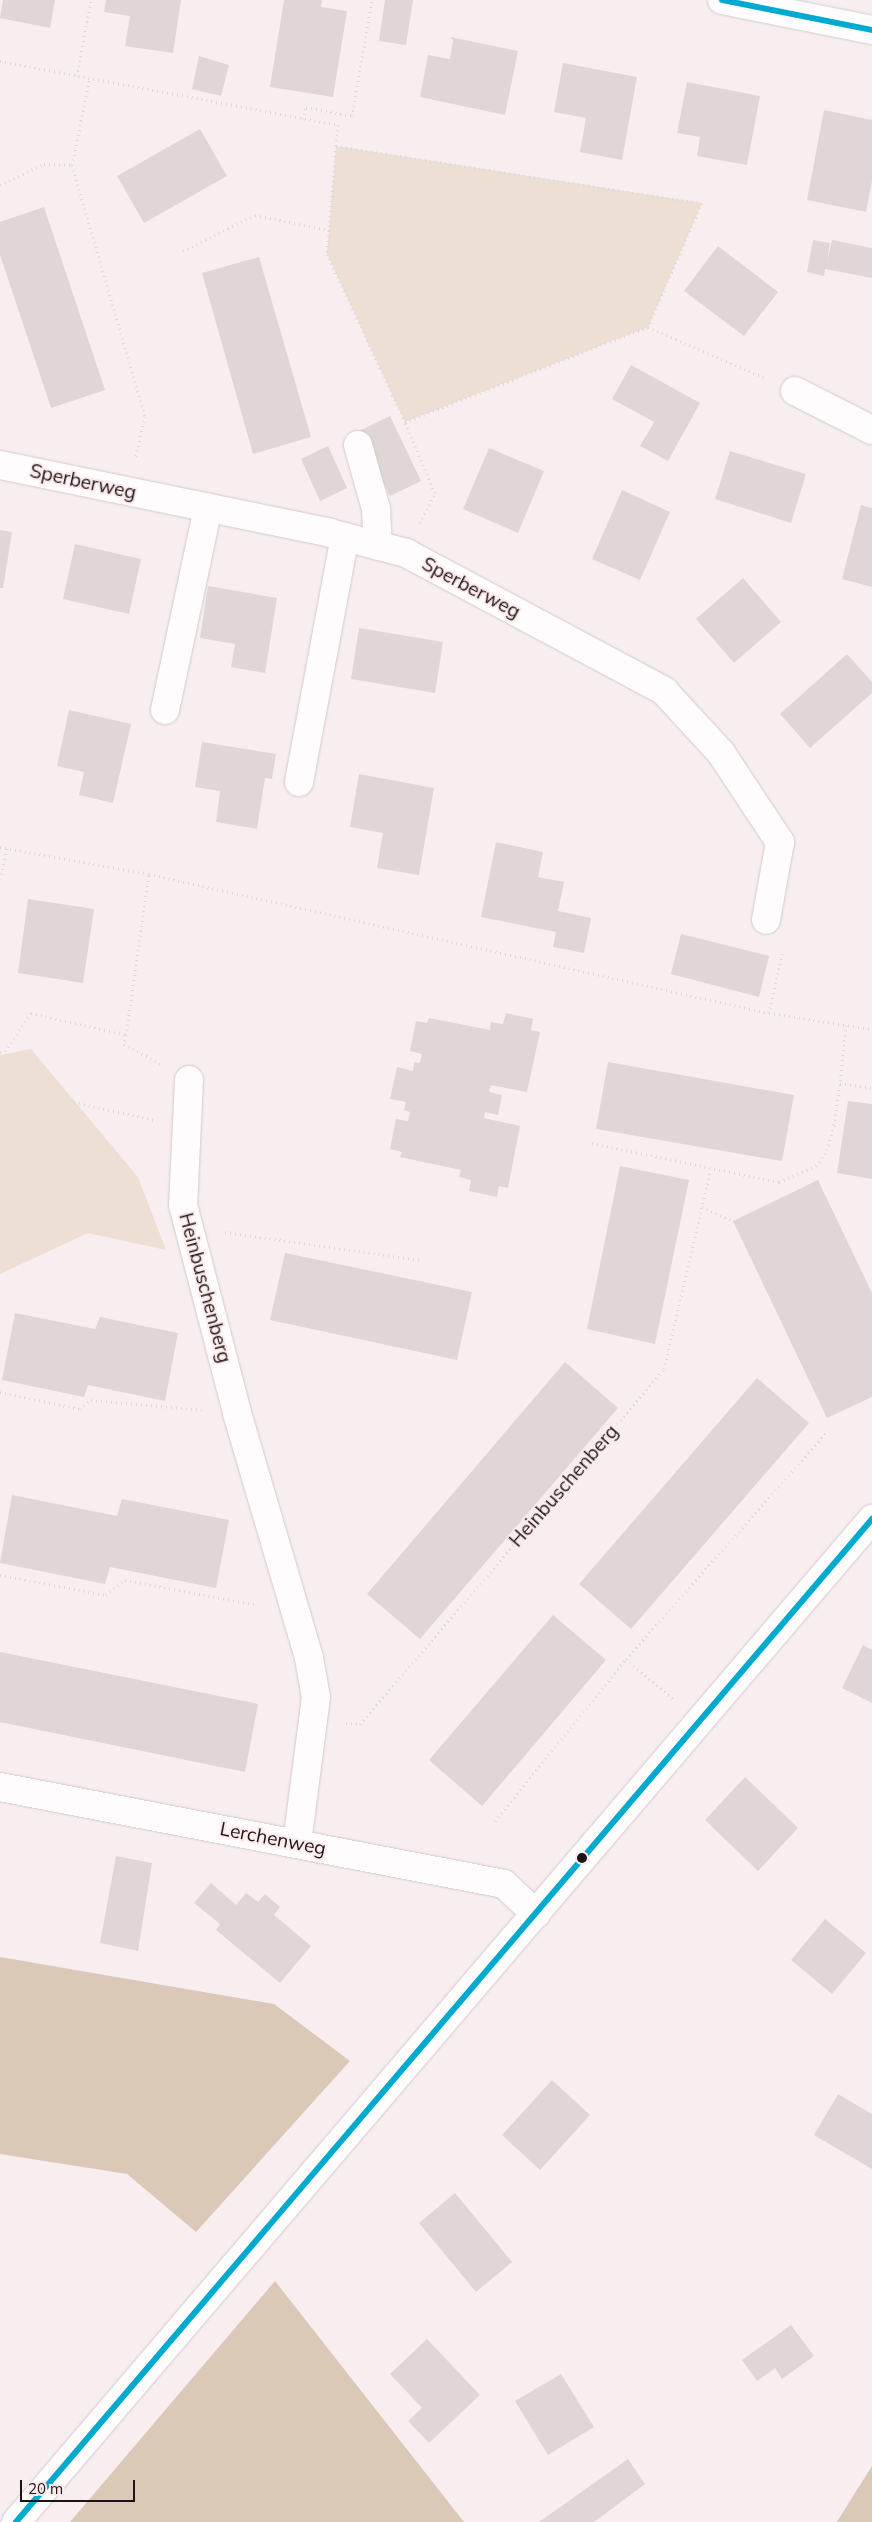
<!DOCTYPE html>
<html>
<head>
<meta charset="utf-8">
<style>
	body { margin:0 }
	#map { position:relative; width:872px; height:2522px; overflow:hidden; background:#f8eef0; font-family:Mulish,sans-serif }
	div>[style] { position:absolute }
	.green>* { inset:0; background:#eddfd3 }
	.forest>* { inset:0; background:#dbc9b8 }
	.building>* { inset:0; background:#e0d6d6 }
	.path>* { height:3px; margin-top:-1.5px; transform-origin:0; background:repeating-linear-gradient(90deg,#dcd9d9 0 1px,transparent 0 5px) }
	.roads { filter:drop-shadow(0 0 1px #d3c9ca) drop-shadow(0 0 1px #d3c9ca) }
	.minor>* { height:28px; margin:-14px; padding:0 14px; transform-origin:14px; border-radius:14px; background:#fefcfd }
	.bus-1>* { height:6px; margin:-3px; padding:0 3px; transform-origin:3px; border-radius:3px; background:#00a9ce }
	.dots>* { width:14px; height:14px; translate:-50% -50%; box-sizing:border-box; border:2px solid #fceaec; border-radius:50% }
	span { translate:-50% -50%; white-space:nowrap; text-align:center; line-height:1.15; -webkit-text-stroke:4px #fceaec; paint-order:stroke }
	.street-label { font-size:19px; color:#1d1314 }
	.scale { position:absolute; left:20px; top:2480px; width:115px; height:22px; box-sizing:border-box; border:2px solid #1d1314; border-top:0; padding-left:6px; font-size:15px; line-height:18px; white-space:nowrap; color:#1d1314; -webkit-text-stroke:4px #fceaec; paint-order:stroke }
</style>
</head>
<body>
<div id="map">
	<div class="green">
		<i style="clip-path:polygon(336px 146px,702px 203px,648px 327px,405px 422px,327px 254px)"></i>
		<i style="clip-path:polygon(31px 1049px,138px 1177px,166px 1250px,88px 1233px,0 1274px,0 1055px)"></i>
	</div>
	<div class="forest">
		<i style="clip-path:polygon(0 1957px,274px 2004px,350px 2061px,196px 2232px,127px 2174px,0 2154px)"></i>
		<i style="clip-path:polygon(275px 2281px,464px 2522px,70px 2522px)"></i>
		<i style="clip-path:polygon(872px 2466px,872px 2522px,837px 2522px,838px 2520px)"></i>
	</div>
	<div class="building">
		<i style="clip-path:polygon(3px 0,55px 0,50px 28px,0 18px)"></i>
		<i style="clip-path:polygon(106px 0,181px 0,173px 53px,125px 46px,130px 16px,104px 12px)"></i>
		<i style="clip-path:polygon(284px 0,322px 0,321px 7px,347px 11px,333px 97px,270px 87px)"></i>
		<i style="clip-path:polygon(385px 0,413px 0,406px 45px,379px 41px)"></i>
		<i style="clip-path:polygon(450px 37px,518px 51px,505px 115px,420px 97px,428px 55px,450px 59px,453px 40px)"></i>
		<i style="clip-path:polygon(199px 56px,229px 65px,221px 96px,192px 89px)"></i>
		<i style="clip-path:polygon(563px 63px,637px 77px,622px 160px,580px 152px,586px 118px,554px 112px)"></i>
		<i style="clip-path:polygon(687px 82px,760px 96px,747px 165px,697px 156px,700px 137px,677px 133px)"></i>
		<i style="clip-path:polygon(824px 110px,872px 120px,872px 181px,866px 212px,807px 200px)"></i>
		<i style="clip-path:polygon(200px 129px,227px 176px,144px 223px,117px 176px)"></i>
		<i style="clip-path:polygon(44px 207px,105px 390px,51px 408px,0 255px,0 222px)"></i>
		<i style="clip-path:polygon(813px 240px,830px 243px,827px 261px,832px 240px,872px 248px,872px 278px,825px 269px,824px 276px,807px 272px)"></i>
		<i style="clip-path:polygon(718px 246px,778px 292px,744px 336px,684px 291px)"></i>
		<i style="clip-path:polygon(259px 257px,311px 437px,253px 454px,202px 273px)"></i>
		<i style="clip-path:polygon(631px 365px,700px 403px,668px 461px,640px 446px,654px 422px,612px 399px)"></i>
		<i style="clip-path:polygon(390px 416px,421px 481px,390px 496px,359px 431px)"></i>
		<i style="clip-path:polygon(328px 446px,347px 488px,320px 501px,301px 459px)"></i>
		<i style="clip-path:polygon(489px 448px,544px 471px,518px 533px,463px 509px)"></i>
		<i style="clip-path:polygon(730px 451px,806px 474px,791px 523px,715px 499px)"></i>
		<i style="clip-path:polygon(622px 490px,670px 512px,640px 580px,592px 559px)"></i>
		<i style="clip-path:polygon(861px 505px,872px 508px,872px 587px,842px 579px)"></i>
		<i style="clip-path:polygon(0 530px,12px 532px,3px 588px,0 588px)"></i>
		<i style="clip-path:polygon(75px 544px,141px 559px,129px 614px,63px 599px)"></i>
		<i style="clip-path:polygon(743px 578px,781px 622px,734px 663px,696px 619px)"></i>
		<i style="clip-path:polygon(208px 586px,277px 598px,265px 673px,231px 667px,235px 644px,200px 638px)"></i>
		<i style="clip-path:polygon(359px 628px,443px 642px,435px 693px,351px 679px)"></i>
		<i style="clip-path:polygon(847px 654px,872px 682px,872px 693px,810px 748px,780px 714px)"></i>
		<i style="clip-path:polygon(69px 710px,131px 724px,113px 803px,79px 795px,84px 772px,57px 766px)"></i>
		<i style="clip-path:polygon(202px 742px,276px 754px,272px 779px,265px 778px,257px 829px,216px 822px,220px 791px,195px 787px)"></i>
		<i style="clip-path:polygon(359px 774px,434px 788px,419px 875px,377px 868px,383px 833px,350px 827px)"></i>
		<i style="clip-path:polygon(496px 842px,543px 852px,538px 877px,564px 882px,558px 911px,591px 918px,584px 953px,553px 947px,556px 932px,481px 917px)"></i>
		<i style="clip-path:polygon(28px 899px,94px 909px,83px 983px,18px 973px)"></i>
		<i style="clip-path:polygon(681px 934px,769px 956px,759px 997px,671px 974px)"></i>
		<i style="clip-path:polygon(506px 1013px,533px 1019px,531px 1030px,540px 1032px,527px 1092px,491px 1085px,489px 1092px,502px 1095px,498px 1115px,485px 1112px,484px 1118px,520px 1126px,508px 1188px,499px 1186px,497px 1197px,469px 1191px,471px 1180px,459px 1177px,461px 1170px,400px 1157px,402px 1152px,390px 1149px,396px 1119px,408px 1121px,410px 1112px,404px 1110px,406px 1102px,390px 1099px,397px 1067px,413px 1071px,414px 1062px,420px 1063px,422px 1054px,410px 1051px,416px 1021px,427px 1023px,429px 1018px,490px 1030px,491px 1022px,503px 1024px)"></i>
		<i style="clip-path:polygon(608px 1062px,794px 1095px,782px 1161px,596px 1129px)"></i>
		<i style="clip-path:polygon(848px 1101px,872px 1104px,872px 1179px,837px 1173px)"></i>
		<i style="clip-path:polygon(620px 1166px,689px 1180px,655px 1344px,587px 1329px)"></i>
		<i style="clip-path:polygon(818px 1180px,872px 1293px,872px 1397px,827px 1418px,733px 1221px)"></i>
		<i style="clip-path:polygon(285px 1253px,472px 1292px,457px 1360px,270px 1320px)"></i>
		<i style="clip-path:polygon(15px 1313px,95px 1329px,100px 1317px,178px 1333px,165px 1401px,88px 1385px,84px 1397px,2px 1380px)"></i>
		<i style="clip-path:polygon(565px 1362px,618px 1408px,420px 1639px,367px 1594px)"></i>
		<i style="clip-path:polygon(757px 1378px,809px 1423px,631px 1629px,579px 1584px)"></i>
		<i style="clip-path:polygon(12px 1495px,117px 1516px,122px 1499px,229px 1520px,216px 1588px,110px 1567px,105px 1584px,0 1563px)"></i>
		<i style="clip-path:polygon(553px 1615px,606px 1660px,482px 1806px,429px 1760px)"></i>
		<i style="clip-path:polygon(863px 1645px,872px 1650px,872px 1703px,842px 1688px)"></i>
		<i style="clip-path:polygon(0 1652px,258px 1704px,245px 1772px,0 1722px)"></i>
		<i style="clip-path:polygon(745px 1777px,798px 1828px,758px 1871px,705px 1820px)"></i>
		<i style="clip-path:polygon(116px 1856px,152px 1863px,138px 1951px,100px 1943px)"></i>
		<i style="clip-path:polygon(211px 1883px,236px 1905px,246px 1893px,258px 1902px,265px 1894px,280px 1907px,274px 1915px,311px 1946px,280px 1983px,216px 1930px,220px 1924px,194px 1903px)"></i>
		<i style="clip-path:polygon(825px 1919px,866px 1953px,832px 1994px,791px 1960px)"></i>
		<i style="clip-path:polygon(552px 2080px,590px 2115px,540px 2170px,502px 2135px)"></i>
		<i style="clip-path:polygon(838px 2094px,872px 2114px,872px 2169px,814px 2135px)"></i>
		<i style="clip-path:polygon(455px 2193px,512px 2262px,476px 2292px,419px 2223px)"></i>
		<i style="clip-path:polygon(791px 2325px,814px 2356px,782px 2379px,775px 2368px,757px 2381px,742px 2360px)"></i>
		<i style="clip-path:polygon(427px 2339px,480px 2395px,429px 2443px,408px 2421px,422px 2408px,390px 2374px)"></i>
		<i style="clip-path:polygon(561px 2374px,594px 2427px,548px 2455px,515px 2401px)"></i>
		<i style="clip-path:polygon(628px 2459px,645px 2484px,594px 2522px,539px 2522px)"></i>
	</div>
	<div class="path">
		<i style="left:0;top:61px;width:344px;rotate:10.7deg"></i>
		<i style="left:338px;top:125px;width:21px;rotate:95deg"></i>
		<i style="left:336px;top:146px;width:370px;rotate:8.9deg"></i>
		<i style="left:702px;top:203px;width:135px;rotate:113.5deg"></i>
		<i style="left:77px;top:76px;width:77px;rotate:-79.6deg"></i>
		<i style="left:303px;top:119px;width:12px;rotate:-76deg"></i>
		<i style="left:306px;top:107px;width:47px;rotate:11.1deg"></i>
		<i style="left:352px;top:116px;width:118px;rotate:-80.2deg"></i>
		<i style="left:336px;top:146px;width:108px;rotate:94.8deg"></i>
		<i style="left:327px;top:254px;width:185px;rotate:65.1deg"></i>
		<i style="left:72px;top:165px;width:90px;rotate:-78.4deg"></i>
		<i style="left:0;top:185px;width:49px;rotate:-25.5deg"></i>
		<i style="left:44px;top:164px;width:28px;rotate:2deg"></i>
		<i style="left:72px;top:165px;width:261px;rotate:73.8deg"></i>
		<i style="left:145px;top:416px;width:44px;rotate:103.1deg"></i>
		<i style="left:183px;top:251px;width:80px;rotate:-26.6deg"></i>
		<i style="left:255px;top:215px;width:76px;rotate:11.5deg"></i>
		<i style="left:420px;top:523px;width:34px;rotate:-63deg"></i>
		<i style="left:435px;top:493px;width:77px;rotate:-112.9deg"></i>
		<i style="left:405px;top:422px;width:261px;rotate:-21.4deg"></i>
		<i style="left:648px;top:327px;width:128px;rotate:23.6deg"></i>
		<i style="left:0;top:847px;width:151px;rotate:10.3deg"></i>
		<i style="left:149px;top:874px;width:635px;rotate:12.64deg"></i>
		<i style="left:769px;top:1013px;width:104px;rotate:8.8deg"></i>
		<i style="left:0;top:879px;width:32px;rotate:-77deg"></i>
		<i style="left:769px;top:1013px;width:65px;rotate:-77.5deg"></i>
		<i style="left:846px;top:1025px;width:58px;rotate:95.9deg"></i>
		<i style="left:840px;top:1083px;width:32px;rotate:9deg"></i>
		<i style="left:126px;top:1035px;width:163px;rotate:-81.9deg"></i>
		<i style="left:0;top:1052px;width:5px;rotate:-11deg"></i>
		<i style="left:5px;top:1051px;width:46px;rotate:-55.6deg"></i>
		<i style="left:31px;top:1013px;width:98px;rotate:13deg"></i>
		<i style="left:126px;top:1035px;width:9px;rotate:103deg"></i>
		<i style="left:124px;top:1044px;width:42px;rotate:28.4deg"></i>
		<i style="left:74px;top:1102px;width:82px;rotate:12.7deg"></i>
		<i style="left:592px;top:1143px;width:191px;rotate:11.8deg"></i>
		<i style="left:779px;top:1182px;width:40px;rotate:-23.4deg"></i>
		<i style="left:816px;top:1166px;width:19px;rotate:-55deg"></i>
		<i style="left:827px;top:1150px;width:26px;rotate:-74deg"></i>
		<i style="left:834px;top:1125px;width:42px;rotate:-81.9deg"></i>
		<i style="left:702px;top:1207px;width:34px;rotate:24deg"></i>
		<i style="left:733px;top:1221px;width:47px;rotate:-7.3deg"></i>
		<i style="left:225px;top:1232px;width:197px;rotate:8.2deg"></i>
		<i style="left:0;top:1392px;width:82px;rotate:12deg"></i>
		<i style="left:80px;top:1409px;width:14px;rotate:-39deg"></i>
		<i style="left:91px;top:1400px;width:111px;rotate:5.1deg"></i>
		<i style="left:0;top:1575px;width:108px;rotate:10.7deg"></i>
		<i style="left:106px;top:1595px;width:24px;rotate:-38deg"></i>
		<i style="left:125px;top:1580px;width:134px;rotate:10.7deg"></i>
		<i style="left:626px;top:1659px;width:62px;rotate:40.4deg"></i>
		<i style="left:346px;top:1723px;width:14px;rotate:4deg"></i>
		<i style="left:360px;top:1724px;width:467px;rotate:-49.4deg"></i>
		<i style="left:664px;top:1369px;width:205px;rotate:-76.8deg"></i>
		<i style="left:495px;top:1821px;width:208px;rotate:-51deg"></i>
		<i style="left:626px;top:1659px;width:305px;rotate:-48.5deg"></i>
	</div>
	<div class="roads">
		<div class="minor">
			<i style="left:722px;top:0;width:153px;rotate:11.3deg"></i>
			<i style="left:795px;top:391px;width:86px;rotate:26.9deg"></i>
			<i style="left:358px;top:445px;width:66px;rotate:74.3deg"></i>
			<i style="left:376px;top:509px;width:37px;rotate:87deg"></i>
			<i style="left:0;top:465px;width:337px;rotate:11.6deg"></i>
			<i style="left:330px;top:533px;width:79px;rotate:14.7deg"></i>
			<i style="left:406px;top:553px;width:293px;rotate:28.1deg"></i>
			<i style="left:664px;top:691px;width:84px;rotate:47.4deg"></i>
			<i style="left:721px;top:753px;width:107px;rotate:56.5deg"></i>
			<i style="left:780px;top:842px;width:79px;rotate:100.2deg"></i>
			<i style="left:165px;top:710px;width:207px;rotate:-78deg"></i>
			<i style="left:299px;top:782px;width:249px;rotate:-79.4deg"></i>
			<i style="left:189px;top:1080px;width:125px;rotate:92.7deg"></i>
			<i style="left:183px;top:1205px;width:215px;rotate:75.4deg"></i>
			<i style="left:237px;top:1413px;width:255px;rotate:73.6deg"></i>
			<i style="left:309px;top:1658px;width:40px;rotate:80deg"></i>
			<i style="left:316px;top:1697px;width:148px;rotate:97.4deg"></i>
			<i style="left:0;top:1787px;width:513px;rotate:10.89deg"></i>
			<i style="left:504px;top:1884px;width:44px;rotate:43.2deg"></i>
			<i style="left:16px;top:2522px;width:1319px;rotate:-49.52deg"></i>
		</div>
	</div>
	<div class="bus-1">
		<i style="left:722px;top:0;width:153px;rotate:11.3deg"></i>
		<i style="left:16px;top:2522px;width:1319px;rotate:-49.52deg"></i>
	</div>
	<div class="dots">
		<i style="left:582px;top:1858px;background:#1d1314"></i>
	</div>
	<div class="street-label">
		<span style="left:83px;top:482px;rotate:12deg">Sperberweg</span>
		<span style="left:471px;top:588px;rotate:28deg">Sperberweg</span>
		<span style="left:205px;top:1288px;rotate:75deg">Heinbuschenberg</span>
		<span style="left:564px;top:1486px;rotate:-49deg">Heinbuschenberg</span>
		<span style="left:273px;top:1839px;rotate:11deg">Lerchenweg</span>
	</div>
	<div class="scale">20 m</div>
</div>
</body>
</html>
